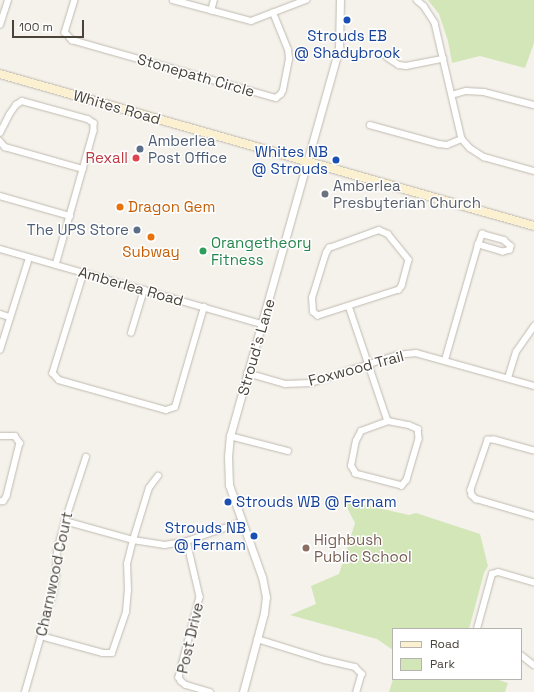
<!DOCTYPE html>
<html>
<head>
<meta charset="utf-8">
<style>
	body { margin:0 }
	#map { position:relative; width:534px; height:692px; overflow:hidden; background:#f5f2ec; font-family:"Space Grotesk",sans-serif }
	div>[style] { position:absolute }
	.green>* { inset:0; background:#d2e6b8 }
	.roads { filter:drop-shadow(0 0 1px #c0baaf) drop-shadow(0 0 1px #c0baaf) }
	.minor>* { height:5.5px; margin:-2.75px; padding:0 2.75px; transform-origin:2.75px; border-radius:2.75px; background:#fff }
	.tertiary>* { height:7px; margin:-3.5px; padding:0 3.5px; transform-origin:3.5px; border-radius:3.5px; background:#fff }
	.secondary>* { height:8px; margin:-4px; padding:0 4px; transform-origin:4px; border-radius:4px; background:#fbf1d0 }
	.dots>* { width:11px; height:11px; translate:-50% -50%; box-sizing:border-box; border:2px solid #fff; border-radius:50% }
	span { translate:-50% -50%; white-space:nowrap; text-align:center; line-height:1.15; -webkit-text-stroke:3px #fff; paint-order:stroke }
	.transit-label { font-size:15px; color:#164399 }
	.right { translate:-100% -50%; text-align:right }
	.left { translate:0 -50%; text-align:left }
	.street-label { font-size:15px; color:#4a433a }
	.service-label { font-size:15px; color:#4e5e75 }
	.health-label { font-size:15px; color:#be3a42 }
	.worship-label { font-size:15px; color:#5b616d }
	.food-label { font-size:15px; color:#c56008 }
	.leisure-label { font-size:15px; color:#27864d }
	.education-label { font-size:15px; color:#785e54 }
	.legend { position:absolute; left:392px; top:628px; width:130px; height:52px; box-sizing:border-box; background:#fff; border:1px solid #b7b4b0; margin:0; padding:5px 7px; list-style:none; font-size:12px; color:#4a433a }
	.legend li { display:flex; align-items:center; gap:8px; height:20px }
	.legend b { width:20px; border:1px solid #b7b4b0 }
	.scale { position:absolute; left:12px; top:20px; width:72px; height:18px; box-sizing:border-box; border:2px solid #4a433a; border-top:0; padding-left:5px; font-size:12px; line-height:14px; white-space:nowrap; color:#4a433a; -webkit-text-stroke:3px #fff; paint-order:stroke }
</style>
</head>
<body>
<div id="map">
	<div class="green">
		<i style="clip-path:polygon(428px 0,534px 0,534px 43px,525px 68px,480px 56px,452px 63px,448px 41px,439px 14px)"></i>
		<i style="clip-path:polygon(343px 500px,409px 515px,416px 513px,480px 534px,488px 566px,484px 573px,469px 629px,393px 629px,393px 650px,377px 639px,290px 615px,316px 604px,311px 586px,339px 574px,355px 523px)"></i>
		<i style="clip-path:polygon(393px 679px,496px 679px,508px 683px,505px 692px,389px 692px)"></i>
	</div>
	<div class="roads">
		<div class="minor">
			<i style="left:75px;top:0;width:34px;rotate:107deg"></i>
			<i style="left:65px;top:32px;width:11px;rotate:49deg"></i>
			<i style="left:72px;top:40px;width:212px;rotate:15.9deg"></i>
			<i style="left:276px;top:98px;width:6px;rotate:-39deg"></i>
			<i style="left:281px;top:94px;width:4px;rotate:-63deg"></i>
			<i style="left:283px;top:90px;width:32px;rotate:-79deg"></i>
			<i style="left:289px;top:59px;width:9px;rotate:-96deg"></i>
			<i style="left:288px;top:50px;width:40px;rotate:-112deg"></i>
			<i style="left:173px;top:0;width:81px;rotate:15.1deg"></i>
			<i style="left:251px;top:21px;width:59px;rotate:-20.9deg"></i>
			<i style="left:417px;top:0;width:9px;rotate:41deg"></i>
			<i style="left:424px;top:6px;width:20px;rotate:57deg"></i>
			<i style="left:435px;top:23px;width:119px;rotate:76.9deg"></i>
			<i style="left:462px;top:139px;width:12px;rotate:48deg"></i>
			<i style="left:470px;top:148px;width:17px;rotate:33deg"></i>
			<i style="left:484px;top:157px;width:52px;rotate:15.6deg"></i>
			<i style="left:211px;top:11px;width:11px;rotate:-75deg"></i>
			<i style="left:0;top:25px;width:26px;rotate:-72deg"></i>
			<i style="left:387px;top:57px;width:14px;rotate:34deg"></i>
			<i style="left:399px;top:65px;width:7px;rotate:8deg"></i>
			<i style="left:406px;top:66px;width:38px;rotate:-11deg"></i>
			<i style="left:452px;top:95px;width:15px;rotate:-16deg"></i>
			<i style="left:466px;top:91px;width:18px;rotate:3deg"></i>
			<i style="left:484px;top:92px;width:52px;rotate:14.6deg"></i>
			<i style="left:370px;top:125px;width:72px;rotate:15.4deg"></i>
			<i style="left:439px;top:144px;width:8px;rotate:7deg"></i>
			<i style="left:447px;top:145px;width:16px;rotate:-22deg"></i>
			<i style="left:0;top:133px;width:20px;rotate:-63deg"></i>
			<i style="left:9px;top:115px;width:12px;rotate:-55deg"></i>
			<i style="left:16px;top:105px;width:7px;rotate:-34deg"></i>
			<i style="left:22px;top:101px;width:68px;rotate:15.3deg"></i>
			<i style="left:88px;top:119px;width:7px;rotate:34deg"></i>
			<i style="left:94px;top:123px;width:8px;rotate:90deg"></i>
			<i style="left:94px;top:131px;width:139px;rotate:105.8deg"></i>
			<i style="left:0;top:141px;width:8px;rotate:50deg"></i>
			<i style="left:5px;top:147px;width:81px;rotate:15.8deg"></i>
			<i style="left:0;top:196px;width:73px;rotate:15.9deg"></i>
			<i style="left:379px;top:230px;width:10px;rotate:24deg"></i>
			<i style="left:388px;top:234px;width:33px;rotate:51deg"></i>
			<i style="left:409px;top:260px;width:27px;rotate:105deg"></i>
			<i style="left:402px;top:286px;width:5px;rotate:127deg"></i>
			<i style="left:399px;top:290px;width:85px;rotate:162.2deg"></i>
			<i style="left:318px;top:316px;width:6px;rotate:-141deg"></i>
			<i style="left:313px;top:312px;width:14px;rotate:-94deg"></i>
			<i style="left:312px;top:298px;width:47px;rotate:-72.7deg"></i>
			<i style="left:326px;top:253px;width:6px;rotate:-59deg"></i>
			<i style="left:329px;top:248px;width:53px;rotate:-19.8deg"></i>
			<i style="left:0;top:249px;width:273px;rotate:16deg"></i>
			<i style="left:84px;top:273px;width:105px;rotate:107.2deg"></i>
			<i style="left:53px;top:373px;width:9px;rotate:49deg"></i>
			<i style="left:59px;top:380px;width:111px;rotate:15.7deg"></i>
			<i style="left:166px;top:410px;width:9px;rotate:-18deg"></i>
			<i style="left:175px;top:407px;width:104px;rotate:-73.8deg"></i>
			<i style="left:349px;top:306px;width:121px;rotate:71.3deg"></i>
			<i style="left:0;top:314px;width:10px;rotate:17deg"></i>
			<i style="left:131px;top:333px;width:45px;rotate:-73.2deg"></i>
			<i style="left:0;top:350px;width:96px;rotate:-72.5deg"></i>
			<i style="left:445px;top:360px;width:120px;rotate:-74deg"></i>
			<i style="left:478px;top:245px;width:12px;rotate:-70deg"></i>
			<i style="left:482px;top:234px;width:23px;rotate:15deg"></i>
			<i style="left:504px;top:240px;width:9px;rotate:41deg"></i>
			<i style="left:511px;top:246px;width:4px;rotate:104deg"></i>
			<i style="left:510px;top:250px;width:7px;rotate:164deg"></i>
			<i style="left:503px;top:252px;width:26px;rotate:-164deg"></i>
			<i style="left:247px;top:373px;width:40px;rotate:16deg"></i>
			<i style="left:285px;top:384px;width:26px;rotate:-2deg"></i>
			<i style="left:311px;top:383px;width:90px;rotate:-18deg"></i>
			<i style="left:397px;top:355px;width:19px;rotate:-6deg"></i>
			<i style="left:416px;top:353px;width:123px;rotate:15.6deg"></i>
			<i style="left:508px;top:378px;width:27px;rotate:-73deg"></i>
			<i style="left:516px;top:352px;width:32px;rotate:-55deg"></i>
			<i style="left:388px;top:421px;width:21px;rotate:11deg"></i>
			<i style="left:409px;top:425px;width:10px;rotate:24deg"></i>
			<i style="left:418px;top:429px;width:10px;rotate:84deg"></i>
			<i style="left:419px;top:439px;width:43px;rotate:106.3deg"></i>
			<i style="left:407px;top:480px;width:8px;rotate:130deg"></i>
			<i style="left:402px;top:486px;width:48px;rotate:-165.4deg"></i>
			<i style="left:356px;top:474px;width:9px;rotate:-122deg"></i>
			<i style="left:351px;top:466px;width:25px;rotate:-79deg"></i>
			<i style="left:356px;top:441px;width:11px;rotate:-63deg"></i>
			<i style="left:361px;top:431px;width:29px;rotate:-20deg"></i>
			<i style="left:0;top:436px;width:15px"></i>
			<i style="left:15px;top:436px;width:9px;rotate:54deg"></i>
			<i style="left:20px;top:443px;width:55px;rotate:103.8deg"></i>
			<i style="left:7px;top:496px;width:6px;rotate:121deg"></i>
			<i style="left:4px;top:501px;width:4px;rotate:166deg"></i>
			<i style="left:230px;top:436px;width:60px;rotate:14.5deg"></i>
			<i style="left:534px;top:451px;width:41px;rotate:-164.6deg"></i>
			<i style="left:494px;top:440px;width:6px;rotate:180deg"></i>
			<i style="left:488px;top:440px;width:53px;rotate:108.8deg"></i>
			<i style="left:471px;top:490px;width:5px;rotate:79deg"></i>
			<i style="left:472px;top:495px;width:6px;rotate:45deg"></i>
			<i style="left:476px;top:499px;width:60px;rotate:16.3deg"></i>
			<i style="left:65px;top:521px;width:71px;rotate:15.6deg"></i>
			<i style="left:133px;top:540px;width:32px;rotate:9deg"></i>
			<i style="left:165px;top:545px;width:22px;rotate:-10deg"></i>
			<i style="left:187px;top:541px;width:58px;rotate:-19.1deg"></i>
			<i style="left:187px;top:541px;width:57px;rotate:76.9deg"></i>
			<i style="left:200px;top:597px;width:83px;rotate:104.7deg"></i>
			<i style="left:179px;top:677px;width:4px;rotate:63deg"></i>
			<i style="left:181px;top:681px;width:6px;rotate:39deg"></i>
			<i style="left:186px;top:685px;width:25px;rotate:16deg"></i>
			<i style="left:477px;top:629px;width:57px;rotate:-74.7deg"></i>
			<i style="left:492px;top:574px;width:6px;rotate:-18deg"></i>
			<i style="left:498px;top:572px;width:37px;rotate:16deg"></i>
			<i style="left:41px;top:636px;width:64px;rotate:15.3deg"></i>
			<i style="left:103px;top:653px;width:9px"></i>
			<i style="left:112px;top:653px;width:43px;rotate:-71.1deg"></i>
			<i style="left:126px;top:612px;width:21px;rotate:-85deg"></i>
			<i style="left:128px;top:591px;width:27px;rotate:-92deg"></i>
			<i style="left:127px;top:564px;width:25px;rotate:-76deg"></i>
			<i style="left:133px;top:540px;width:54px;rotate:-72.9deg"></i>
			<i style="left:149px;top:488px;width:15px;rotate:-53deg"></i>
			<i style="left:257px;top:639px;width:71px;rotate:17.2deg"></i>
			<i style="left:325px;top:660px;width:31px;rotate:13deg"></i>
			<i style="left:355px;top:667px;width:10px;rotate:45deg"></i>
			<i style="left:362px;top:674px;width:19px;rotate:106deg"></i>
			<i style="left:521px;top:655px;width:16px;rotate:38deg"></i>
			<i style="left:25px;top:692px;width:102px;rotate:-74.1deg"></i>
			<i style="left:53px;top:594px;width:17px;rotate:-80deg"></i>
			<i style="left:56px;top:577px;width:26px;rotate:-88deg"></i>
			<i style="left:57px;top:551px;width:31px;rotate:-75deg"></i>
			<i style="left:65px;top:521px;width:67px;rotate:-71.8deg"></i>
		</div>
		<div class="tertiary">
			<i style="left:243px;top:692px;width:82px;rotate:-75.1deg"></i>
			<i style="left:264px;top:613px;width:16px;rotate:-83deg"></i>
			<i style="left:266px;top:597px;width:20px;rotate:-101deg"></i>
			<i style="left:262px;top:577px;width:98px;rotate:-109.7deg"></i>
			<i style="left:229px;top:485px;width:28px;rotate:-92deg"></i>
			<i style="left:228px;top:457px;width:21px;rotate:-85deg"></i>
			<i style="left:230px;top:436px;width:404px;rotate:-74.3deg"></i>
			<i style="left:339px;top:47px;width:47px;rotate:-88.8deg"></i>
		</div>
		<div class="secondary">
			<i style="left:0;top:74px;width:555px;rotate:15.89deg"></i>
		</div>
	</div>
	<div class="dots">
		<i style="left:347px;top:20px;background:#1a4fb4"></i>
		<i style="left:140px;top:149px;background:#5c6f8a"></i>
		<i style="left:136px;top:158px;background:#e0444e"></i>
		<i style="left:336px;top:160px;background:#1a4fb4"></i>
		<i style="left:325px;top:194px;background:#6b7280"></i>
		<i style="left:120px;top:207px;background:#e8710a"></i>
		<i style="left:137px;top:230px;background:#5c6f8a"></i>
		<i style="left:151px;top:237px;background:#e8710a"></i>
		<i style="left:203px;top:251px;background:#2e9e5b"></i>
		<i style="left:228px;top:502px;background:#1a4fb4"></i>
		<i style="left:254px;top:536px;background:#1a4fb4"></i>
		<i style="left:306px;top:548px;background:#8d6e63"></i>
	</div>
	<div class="transit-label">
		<span style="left:347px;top:44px">Strouds EB<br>@ Shadybrook</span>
		<span class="right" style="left:328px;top:160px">Whites NB<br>@ Strouds</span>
		<span class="left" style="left:236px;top:502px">Strouds WB @ Fernam</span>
		<span class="right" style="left:246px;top:536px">Strouds NB<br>@ Fernam</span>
	</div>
	<div class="street-label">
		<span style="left:196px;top:75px;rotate:16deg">Stonepath Circle</span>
		<span style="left:117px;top:107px;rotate:16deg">Whites Road</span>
		<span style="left:131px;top:286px;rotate:16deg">Amberlea Road</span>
		<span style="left:256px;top:347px;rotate:-74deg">Stroud's Lane</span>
		<span style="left:356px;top:368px;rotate:-15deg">Foxwood Trail</span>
		<span style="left:54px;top:574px;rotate:-78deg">Charnwood Court</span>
		<span style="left:190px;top:638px;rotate:-77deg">Post Drive</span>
	</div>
	<div class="service-label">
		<span class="left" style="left:148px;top:149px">Amberlea<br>Post Office</span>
		<span class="right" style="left:129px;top:230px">The UPS Store</span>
	</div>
	<div class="health-label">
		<span class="right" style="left:128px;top:158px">Rexall</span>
	</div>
	<div class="worship-label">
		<span class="left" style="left:333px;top:194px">Amberlea<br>Presbyterian Church</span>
	</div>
	<div class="food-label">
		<span class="left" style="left:128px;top:207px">Dragon Gem</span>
		<span style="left:151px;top:252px">Subway</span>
	</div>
	<div class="leisure-label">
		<span class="left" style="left:211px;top:251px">Orangetheory<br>Fitness</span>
	</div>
	<div class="education-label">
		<span class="left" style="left:314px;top:548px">Highbush<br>Public School</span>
	</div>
	<ul class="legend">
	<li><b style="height:5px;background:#fbf1d0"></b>Road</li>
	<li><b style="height:11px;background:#d2e6b8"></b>Park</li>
	</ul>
	<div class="scale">100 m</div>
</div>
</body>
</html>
